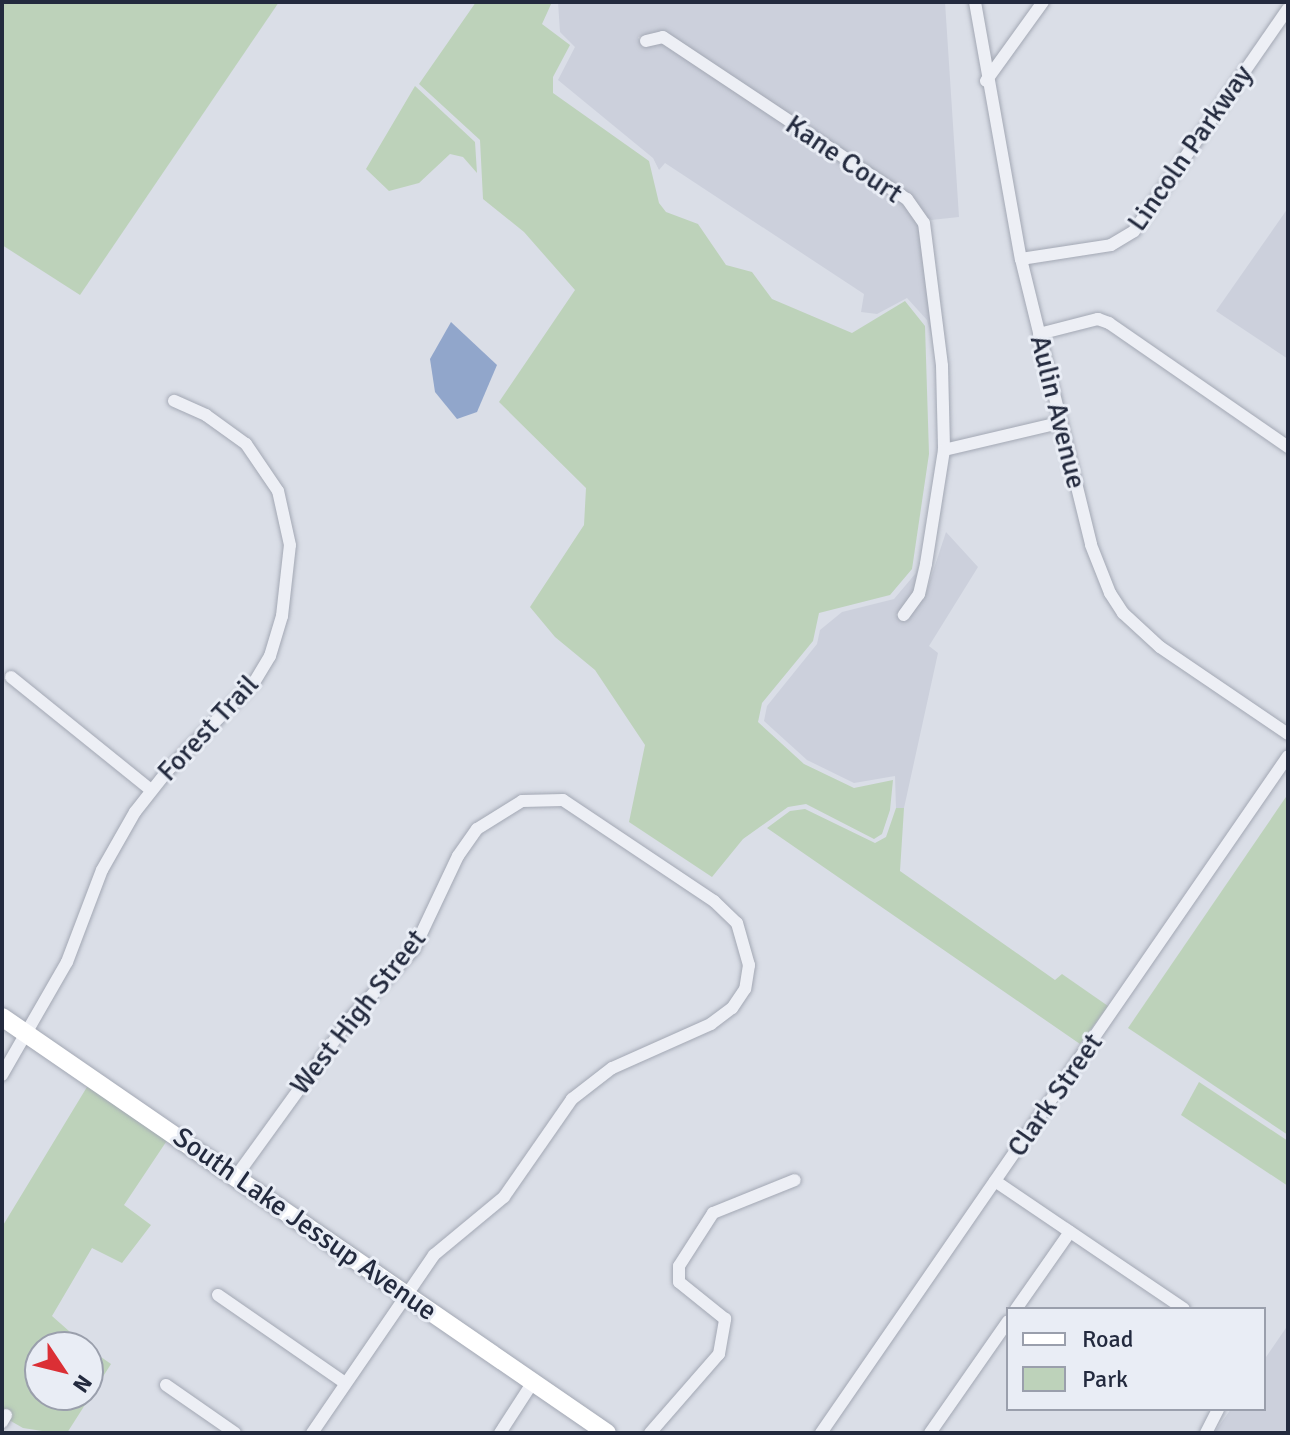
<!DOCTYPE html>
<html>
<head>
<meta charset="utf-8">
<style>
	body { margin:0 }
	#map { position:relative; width:1290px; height:1435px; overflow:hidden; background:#dadee7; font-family:Signika,sans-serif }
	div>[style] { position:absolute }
	.built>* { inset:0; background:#ccd0dc }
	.green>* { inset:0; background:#bdd2ba }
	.water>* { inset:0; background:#91a6cb }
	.roads { filter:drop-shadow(0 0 2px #a3a8b4) drop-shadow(0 0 2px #a3a8b4) }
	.street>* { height:12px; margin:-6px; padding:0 6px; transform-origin:6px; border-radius:6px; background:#edeff5 }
	.secondary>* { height:18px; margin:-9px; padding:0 9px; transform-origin:9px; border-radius:9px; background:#fff }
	span { translate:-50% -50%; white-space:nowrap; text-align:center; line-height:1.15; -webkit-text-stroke:6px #e9edf5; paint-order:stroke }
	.street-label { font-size:28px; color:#232a3e }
	.frame { position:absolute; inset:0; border:4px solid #232a3e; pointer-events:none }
	.legend { position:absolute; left:1006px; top:1307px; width:260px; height:104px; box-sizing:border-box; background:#e9edf5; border:2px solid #9a9fac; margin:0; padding:10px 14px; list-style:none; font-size:24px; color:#232a3e }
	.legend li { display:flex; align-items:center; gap:16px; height:40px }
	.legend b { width:40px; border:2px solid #9a9fac }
	.north { position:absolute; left:24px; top:1331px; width:80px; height:80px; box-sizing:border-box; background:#e9edf5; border:2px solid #9a9fac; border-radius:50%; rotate:125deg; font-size:22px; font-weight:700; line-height:32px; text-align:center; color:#232a3e }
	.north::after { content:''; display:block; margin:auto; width:28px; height:36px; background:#db2f35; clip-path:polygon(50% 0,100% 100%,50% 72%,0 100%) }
</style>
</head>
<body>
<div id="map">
	<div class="built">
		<i style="clip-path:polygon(558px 2px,945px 2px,959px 217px,931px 220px,661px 32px,638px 37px,642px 47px,662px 43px,903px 203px,919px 225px,935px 349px,927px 320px,907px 298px,877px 314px,861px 312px,864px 294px,665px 163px,659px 170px,653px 158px,558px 80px,575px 47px,560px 32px)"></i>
		<i style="clip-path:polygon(1288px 208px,1288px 359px,1216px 311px)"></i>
		<i style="clip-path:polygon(946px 532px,978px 567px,929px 646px,938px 653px,904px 808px,896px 808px,895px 776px,854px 783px,807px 760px,764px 721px,767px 706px,817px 644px,820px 630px,842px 612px,894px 599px,916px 573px,919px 562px,914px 591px,896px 615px,905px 622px,925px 596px)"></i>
		<i style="clip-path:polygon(1288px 1325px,1288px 1433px,1214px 1433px,1231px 1409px,1264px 1409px,1264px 1360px)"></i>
	</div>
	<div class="green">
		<i style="clip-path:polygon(2px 2px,279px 2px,80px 295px,2px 245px)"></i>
		<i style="clip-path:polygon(476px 2px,552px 2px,542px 24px,570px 45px,553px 77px,553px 93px,649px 161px,659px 203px,666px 212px,698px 224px,726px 265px,752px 272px,772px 299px,852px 333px,905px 301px,925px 326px,929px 454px,912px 569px,890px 595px,819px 613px,813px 641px,762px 703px,758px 722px,804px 764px,854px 788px,893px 780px,890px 810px,882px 834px,874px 839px,806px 804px,788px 807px,743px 839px,712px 877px,629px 822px,645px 745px,595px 670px,555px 637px,530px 607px,584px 525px,586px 488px,499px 402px,575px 290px,524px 232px,483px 199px,480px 140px,419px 84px)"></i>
		<i style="clip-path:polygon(415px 86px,475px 142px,477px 173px,463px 157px,450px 154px,419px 183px,389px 191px,366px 169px)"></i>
		<i style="clip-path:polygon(1288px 794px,1288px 1135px,1128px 1028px)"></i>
		<i style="clip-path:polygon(896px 808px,904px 808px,900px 871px,1055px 980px,1062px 974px,1108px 1006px,1080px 1044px,767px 828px,790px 811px,805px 809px,875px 843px,886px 837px)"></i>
		<i style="clip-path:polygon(90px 1082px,170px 1136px,124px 1205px,151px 1225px,122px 1263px,92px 1248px,52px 1316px,87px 1347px,40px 1347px,40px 1395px,88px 1395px,88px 1348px,111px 1364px,67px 1433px,55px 1433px,23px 1428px,2px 1416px,2px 1227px)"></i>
		<i style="clip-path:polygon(1199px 1082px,1288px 1141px,1288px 1186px,1181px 1115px)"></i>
	</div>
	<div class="water">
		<i style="clip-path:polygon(451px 322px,497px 365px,477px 412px,457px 419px,435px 392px,430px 359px)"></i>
	</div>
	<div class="roads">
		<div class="street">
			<i style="left:975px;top:2px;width:261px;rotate:79.9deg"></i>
			<i style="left:1021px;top:259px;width:294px;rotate:76.2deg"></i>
			<i style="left:1091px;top:545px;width:52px;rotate:68.4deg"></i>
			<i style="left:1110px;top:593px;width:24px;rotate:57deg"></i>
			<i style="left:1123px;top:613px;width:50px;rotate:42.6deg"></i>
			<i style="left:1160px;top:647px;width:155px;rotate:34.2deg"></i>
			<i style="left:646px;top:41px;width:17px;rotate:-13deg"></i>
			<i style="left:663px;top:37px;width:293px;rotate:33.6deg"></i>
			<i style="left:907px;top:199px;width:29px;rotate:55deg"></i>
			<i style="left:924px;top:223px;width:144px;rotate:82.8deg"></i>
			<i style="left:942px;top:366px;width:84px;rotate:88.6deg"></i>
			<i style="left:944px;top:450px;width:115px;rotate:99deg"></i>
			<i style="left:926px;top:564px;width:31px;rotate:103deg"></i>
			<i style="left:919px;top:594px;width:26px;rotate:126deg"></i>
			<i style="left:986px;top:81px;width:97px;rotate:-54.2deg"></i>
			<i style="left:1021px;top:259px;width:91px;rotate:-8.8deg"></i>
			<i style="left:1111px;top:245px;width:27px;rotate:-31deg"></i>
			<i style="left:1134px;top:231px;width:270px;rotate:-55.3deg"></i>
			<i style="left:1039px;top:334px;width:61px;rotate:-14.3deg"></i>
			<i style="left:1098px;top:319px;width:12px;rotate:20deg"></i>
			<i style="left:1109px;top:323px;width:218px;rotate:34.7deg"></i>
			<i style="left:944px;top:450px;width:118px;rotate:-13.2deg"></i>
			<i style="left:11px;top:677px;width:180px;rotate:38.9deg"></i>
			<i style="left:2px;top:1075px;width:130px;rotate:-60.1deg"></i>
			<i style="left:67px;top:962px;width:98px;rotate:-69.2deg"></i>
			<i style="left:102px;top:870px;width:67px;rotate:-60.4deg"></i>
			<i style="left:135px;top:812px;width:55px;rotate:-51.7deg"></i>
			<i style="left:169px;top:769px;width:123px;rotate:-45.7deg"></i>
			<i style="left:255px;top:681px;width:29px;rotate:-59deg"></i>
			<i style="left:270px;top:656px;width:42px;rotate:-73.3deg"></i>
			<i style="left:282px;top:616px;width:71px;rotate:-83.6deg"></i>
			<i style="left:290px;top:545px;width:55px;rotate:-102.5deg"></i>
			<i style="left:278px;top:491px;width:57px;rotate:-124.2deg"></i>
			<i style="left:246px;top:444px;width:49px;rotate:-144.1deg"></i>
			<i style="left:206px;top:415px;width:35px;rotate:-156deg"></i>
			<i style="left:237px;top:1175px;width:193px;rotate:-54.1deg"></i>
			<i style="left:350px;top:1019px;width:95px;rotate:-47.6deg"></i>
			<i style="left:414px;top:949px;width:103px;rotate:-64.7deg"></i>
			<i style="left:458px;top:856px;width:33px;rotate:-55deg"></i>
			<i style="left:477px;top:829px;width:53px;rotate:-31.9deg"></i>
			<i style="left:522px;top:801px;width:41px;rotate:-1.4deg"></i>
			<i style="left:563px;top:800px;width:182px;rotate:33.8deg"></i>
			<i style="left:714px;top:901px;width:32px;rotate:44deg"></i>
			<i style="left:737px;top:923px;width:44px;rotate:74.1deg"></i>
			<i style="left:749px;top:965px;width:24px;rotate:99deg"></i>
			<i style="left:745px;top:989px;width:23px;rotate:124deg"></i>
			<i style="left:732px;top:1008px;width:26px;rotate:143deg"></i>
			<i style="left:711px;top:1024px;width:108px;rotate:156deg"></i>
			<i style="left:612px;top:1068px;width:51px;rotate:142.2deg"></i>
			<i style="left:572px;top:1099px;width:119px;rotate:124.8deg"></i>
			<i style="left:504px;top:1197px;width:91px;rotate:140.4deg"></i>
			<i style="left:434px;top:1255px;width:216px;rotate:124.4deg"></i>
			<i style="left:995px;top:1181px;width:228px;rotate:34.1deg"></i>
			<i style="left:218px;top:1295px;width:155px;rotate:34.7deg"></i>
			<i style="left:1016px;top:1309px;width:94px;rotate:-55deg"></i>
			<i style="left:166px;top:1385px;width:84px;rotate:34.8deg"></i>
			<i style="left:2px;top:1422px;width:8px;rotate:-60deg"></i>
			<i style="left:500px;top:1433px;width:61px;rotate:-57.1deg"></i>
			<i style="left:650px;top:1433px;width:105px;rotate:-48.9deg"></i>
			<i style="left:719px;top:1354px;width:36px;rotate:-80deg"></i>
			<i style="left:725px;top:1319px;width:59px;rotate:-141.2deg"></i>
			<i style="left:679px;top:1282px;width:16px;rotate:-90deg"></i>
			<i style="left:679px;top:1266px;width:63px;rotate:-57.3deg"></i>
			<i style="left:713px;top:1213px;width:88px;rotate:-21.9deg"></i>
			<i style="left:821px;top:1433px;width:822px;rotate:-55.4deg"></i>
			<i style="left:930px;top:1433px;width:136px;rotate:-55.1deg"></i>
			<i style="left:1206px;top:1433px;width:27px;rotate:-63deg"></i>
		</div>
		<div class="secondary">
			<i style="left:2px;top:1017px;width:734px;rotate:34.51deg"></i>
		</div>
	</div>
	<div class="street-label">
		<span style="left:1190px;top:148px;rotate:-55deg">Lincoln Parkway</span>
		<span style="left:844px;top:159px;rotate:34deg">Kane Court</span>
		<span style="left:1058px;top:412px;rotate:76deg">Aulin Avenue</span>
		<span style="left:208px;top:728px;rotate:-47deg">Forest Trail</span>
		<span style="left:358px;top:1012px;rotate:-52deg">West High Street</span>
		<span style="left:1055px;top:1095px;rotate:-55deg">Clark Street</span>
		<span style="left:305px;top:1224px;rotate:35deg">South Lake Jessup Avenue</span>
	</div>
	<div class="frame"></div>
	<ul class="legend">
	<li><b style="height:10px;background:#fff"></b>Road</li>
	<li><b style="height:22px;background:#bdd2ba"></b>Park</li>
	</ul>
	<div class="north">N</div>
</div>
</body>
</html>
